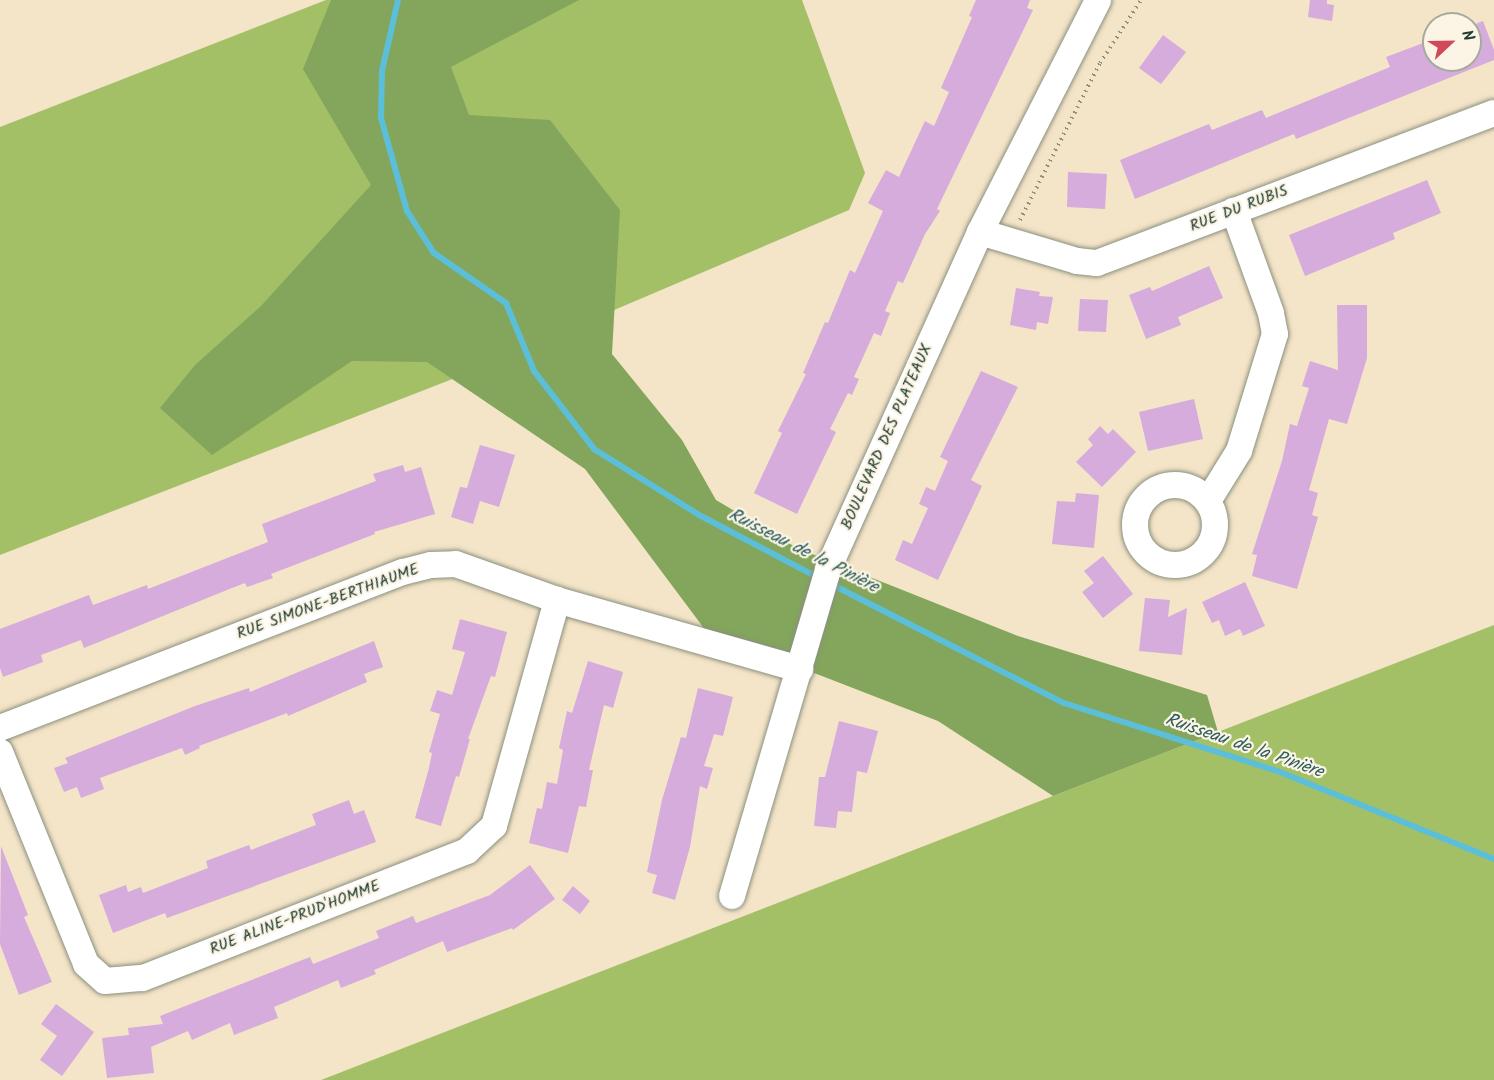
<!DOCTYPE html>
<html>
<head>
<meta charset="utf-8">
<style>
	body { margin:0 }
	#map { position:relative; width:1494px; height:1080px; overflow:hidden; background:#f4e4c8; font-family:Kalam,sans-serif }
	div>[style] { position:absolute }
	.green>* { inset:0; background:#a4c067 }
	.forest>* { inset:0; background:#83a65c }
	.stream>* { height:6px; margin:-3px; padding:0 3px; transform-origin:3px; border-radius:3px; background:#5cbfda }
	.building>* { inset:0; background:#d5acdc }
	.path>* { height:4px; margin-top:-2px; transform-origin:0; background:repeating-linear-gradient(90deg,#8a907e 0 1.5px,transparent 0 6px) }
	.roads { filter:drop-shadow(0 0 2px #8a907e) drop-shadow(0 0 2px #8a907e) }
	.street>* { height:26px; margin:-13px; padding:0 13px; transform-origin:13px; border-radius:13px; background:#fff }
	.street>.ring { margin:-13px; padding:0; box-sizing:content-box; background:none; border:26px solid #fff; border-radius:50% }
	span { translate:-50% -50%; white-space:nowrap; text-align:center; line-height:1.15; -webkit-text-stroke:4.5px #fcf5e5; paint-order:stroke }
	.street-label { font-size:16px; color:#1f3d34 }
	.water-label { font-size:18px; color:#2e5e5e; font-style:italic }
	.north { position:absolute; left:1422px; top:12px; width:60px; height:60px; box-sizing:border-box; background:#fcf5e5; border:2px solid #a4ab9e; border-radius:50%; rotate:68deg; font-size:16px; font-weight:700; line-height:24px; text-align:center; color:#1f3d34 }
	.north::after { content:''; display:block; margin:auto; width:21px; height:27px; background:#d1495b; clip-path:polygon(50% 0,100% 100%,50% 72%,0 100%) }
</style>
</head>
<body>
<div id="map">
	<div class="green">
		<i style="clip-path:polygon(326px 0,802px 0,865px 173px,849px 210px,450px 380px,0 555px,0 127px)"></i>
		<i style="clip-path:polygon(1494px 625px,1494px 1080px,321px 1080px,1053px 796px)"></i>
	</div>
	<div class="forest">
		<i style="clip-path:polygon(331px 0,579px 0,451px 67px,469px 115px,550px 120px,620px 210px,612px 354px,682px 440px,716px 500px,797px 548px,1018px 636px,1207px 695px,1218px 732px,1053px 796px,938px 721px,706px 631px,585px 469px,427px 362px,352px 361px,212px 455px,160px 408px,195px 365px,261px 306px,371px 185px,303px 69px)"></i>
	</div>
	<div class="stream">
		<i style="left:398px;top:0;width:73px;rotate:102.7deg"></i>
		<i style="left:382px;top:71px;width:47px;rotate:91.2deg"></i>
		<i style="left:381px;top:118px;width:97px;rotate:74.4deg"></i>
		<i style="left:407px;top:211px;width:50px;rotate:57.3deg"></i>
		<i style="left:434px;top:253px;width:88px;rotate:34.8deg"></i>
		<i style="left:506px;top:303px;width:74px;rotate:67.6deg"></i>
		<i style="left:534px;top:371px;width:98px;rotate:52.4deg"></i>
		<i style="left:594px;top:449px;width:126px;rotate:32.1deg"></i>
		<i style="left:701px;top:516px;width:133px;rotate:27.7deg"></i>
		<i style="left:831px;top:584px;width:262px;rotate:27.1deg"></i>
		<i style="left:1064px;top:703px;width:227px;rotate:17.7deg"></i>
		<i style="left:1280px;top:772px;width:231px;rotate:22.1deg"></i>
	</div>
	<div class="building">
		<i style="clip-path:polygon(976px 0,1030px 0,1027px 8px,1033px 10px,937px 209px,940px 211px,925px 234px,903px 283px,898px 281px,885px 311px,890px 313px,881px 336px,874px 333px,854px 377px,859px 379px,852px 395px,848px 393px,830px 429px,836px 432px,797px 514px,754px 493px,782px 433px,778px 431px,806px 374px,803px 373px,825px 322px,828px 323px,850px 270px,855px 273px,883px 211px,868px 203px,886px 170px,899px 177px,925px 121px,934px 126px,949px 92px,941px 88px,972px 17px,969px 16px)"></i>
		<i style="clip-path:polygon(1310px 0,1327px 0,1327px 4px,1334px 5px,1332px 21px,1308px 17px)"></i>
		<i style="clip-path:polygon(1483px 21px,1494px 50px,1494px 60px,1296px 139px,1294px 134px,1135px 199px,1120px 160px,1209px 124px,1212px 130px,1262px 110px,1266px 118px,1390px 67px,1386px 57px,1434px 39px,1434px 60px,1470px 60px,1470px 26px)"></i>
		<i style="clip-path:polygon(1163px 35px,1186px 52px,1161px 84px,1139px 68px)"></i>
		<i style="clip-path:polygon(1068px 172px,1107px 174px,1105px 209px,1067px 207px)"></i>
		<i style="clip-path:polygon(1427px 180px,1441px 213px,1393px 233px,1395px 239px,1305px 276px,1289px 235px)"></i>
		<i style="clip-path:polygon(1209px 266px,1223px 298px,1178px 317px,1181px 325px,1146px 339px,1129px 295px,1150px 287px,1152px 291px)"></i>
		<i style="clip-path:polygon(1016px 288px,1040px 292px,1039px 296px,1053px 297px,1048px 324px,1037px 322px,1036px 330px,1010px 325px)"></i>
		<i style="clip-path:polygon(1080px 299px,1108px 300px,1106px 332px,1078px 331px)"></i>
		<i style="clip-path:polygon(1337px 305px,1367px 305px,1367px 358px,1347px 424px,1329px 419px,1309px 490px,1318px 493px,1312px 515px,1318px 517px,1297px 589px,1252px 576px,1257px 555px,1252px 554px,1282px 461px,1290px 424px,1297px 426px,1309px 388px,1302px 386px,1310px 361px,1338px 370px)"></i>
		<i style="clip-path:polygon(981px 371px,1018px 387px,971px 480px,982px 486px,938px 580px,895px 560px,903px 540px,912px 544px,928px 508px,919px 504px,926px 487px,935px 491px,948px 461px,940px 457px)"></i>
		<i style="clip-path:polygon(1194px 399px,1203px 439px,1148px 451px,1139px 412px)"></i>
		<i style="clip-path:polygon(1100px 426px,1108px 434px,1113px 429px,1136px 452px,1102px 487px,1076px 462px,1093px 445px,1088px 439px)"></i>
		<i style="clip-path:polygon(480px 445px,515px 455px,499px 507px,480px 501px,473px 524px,451px 517px,460px 487px,467px 488px)"></i>
		<i style="clip-path:polygon(403px 465px,405px 472px,421px 467px,435px 514px,374px 532px,375px 534px,271px 574px,273px 578px,247px 587px,245px 583px,227px 590px,84px 648px,81px 640px,41px 655px,43px 662px,3px 677px,0 668px,0 629px,89px 595px,93px 605px,147px 585px,148px 589px,268px 542px,262px 524px,376px 481px,373px 474px)"></i>
		<i style="clip-path:polygon(1076px 493px,1099px 495px,1094px 548px,1052px 544px,1057px 501px,1075px 502px)"></i>
		<i style="clip-path:polygon(1103px 556px,1133px 594px,1103px 618px,1082px 592px,1094px 583px,1084px 571px)"></i>
		<i style="clip-path:polygon(1245px 582px,1265px 626px,1243px 636px,1240px 629px,1225px 636px,1219px 620px,1212px 623px,1202px 602px)"></i>
		<i style="clip-path:polygon(1145px 598px,1170px 600px,1168px 617px,1187px 608px,1182px 655px,1139px 651px)"></i>
		<i style="clip-path:polygon(460px 619px,507px 632px,495px 677px,491px 676px,468px 739px,470px 739px,459px 777px,456px 776px,441px 826px,415px 818px,429px 768px,432px 753px,429px 752px,440px 714px,430px 711px,437px 690px,452px 695px,465px 652px,452px 649px)"></i>
		<i style="clip-path:polygon(374px 641px,383px 667px,364px 674px,367px 682px,288px 716px,287px 713px,199px 746px,200px 748px,185px 755px,182px 748px,100px 778px,104px 789px,81px 798px,77px 787px,64px 792px,54px 768px,68px 763px,65px 758px,195px 706px,249px 688px,250px 692px)"></i>
		<i style="clip-path:polygon(588px 661px,623px 672px,613px 708px,604px 705px,589px 770px,593px 770px,586px 807px,579px 806px,568px 853px,529px 843px,537px 808px,542px 809px,547px 782px,557px 784px,563px 750px,559px 748px,567px 711px,572px 713px)"></i>
		<i style="clip-path:polygon(698px 688px,733px 697px,723px 736px,714px 734px,704px 766px,713px 768px,707px 789px,700px 786px,690px 847px,675px 900px,652px 893px,657px 875px,647px 872px,662px 800px,681px 737px,686px 738px)"></i>
		<i style="clip-path:polygon(839px 721px,878px 731px,867px 773px,857px 771px,852px 812px,838px 811px,836px 828px,814px 826px,819px 777px,825px 777px)"></i>
		<i style="clip-path:polygon(349px 800px,354px 814px,364px 810px,376px 842px,167px 918px,165px 913px,113px 933px,99px 895px,126px 885px,128px 892px,141px 887px,143px 893px,208px 868px,206px 861px,249px 845px,251px 850px,316px 825px,312px 814px)"></i>
		<i style="clip-path:polygon(1px 846px,28px 915px,24px 917px,52px 982px,19px 995px,0 944px)"></i>
		<i style="clip-path:polygon(530px 865px,555px 899px,513px 930px,512px 928px,447px 952px,443px 941px,374px 970px,376px 974px,341px 988px,338px 980px,274px 1007px,278px 1018px,234px 1035px,230px 1023px,192px 1040px,188px 1031px,151px 1047px,154px 1073px,107px 1078px,102px 1038px,129px 1035px,128px 1028px,163px 1024px,160px 1016px,310px 957px,313px 964px,379px 938px,376px 931px,413px 916px,416px 923px,490px 895px)"></i>
		<i style="clip-path:polygon(573px 886px,590px 901px,580px 914px,562px 900px)"></i>
		<i style="clip-path:polygon(56px 1004px,94px 1032px,62px 1076px,40px 1060px,57px 1036px,41px 1024px)"></i>
	</div>
	<div class="path">
		<i style="left:1020px;top:220px;width:176px;rotate:-63deg"></i>
		<i style="left:1100px;top:63px;width:75px;rotate:-56.9deg"></i>
	</div>
	<div class="roads">
		<div class="street">
			<i style="left:980px;top:232px;width:101px;rotate:16.6deg"></i>
			<i style="left:1077px;top:261px;width:20px;rotate:6deg"></i>
			<i style="left:1097px;top:263px;width:424px;rotate:-20.7deg"></i>
			<i class="ring" style="left:1135px;top:485px;width:54px;height:54px"></i>
			<i style="left:1208px;top:501px;width:59px;rotate:-58.2deg"></i>
			<i style="left:1239px;top:451px;width:122px;rotate:-72.9deg"></i>
			<i style="left:1275px;top:334px;width:21px;rotate:-101deg"></i>
			<i style="left:1271px;top:313px;width:109px;rotate:-109.9deg"></i>
			<i style="left:0;top:728px;width:432px;rotate:-21.2deg"></i>
			<i style="left:403px;top:572px;width:29px;rotate:-14deg"></i>
			<i style="left:431px;top:565px;width:25px;rotate:-2deg"></i>
			<i style="left:456px;top:564px;width:107px;rotate:19.6deg"></i>
			<i style="left:557px;top:600px;width:253px;rotate:15.9deg"></i>
			<i style="left:0;top:752px;width:229px;rotate:67.9deg"></i>
			<i style="left:86px;top:964px;width:25px;rotate:42deg"></i>
			<i style="left:105px;top:981px;width:38px;rotate:-5deg"></i>
			<i style="left:143px;top:978px;width:348px;rotate:-21.4deg"></i>
			<i style="left:467px;top:851px;width:37px;rotate:-43deg"></i>
			<i style="left:494px;top:826px;width:235px;rotate:-74.4deg"></i>
			<i style="left:732px;top:896px;width:341px;rotate:-73.6deg"></i>
			<i style="left:828px;top:569px;width:370px;rotate:-65.7deg"></i>
			<i style="left:980px;top:232px;width:260px;rotate:-63deg"></i>
		</div>
	</div>
	<div class="street-label">
		<span style="left:1239px;top:209px;rotate:-21deg">RUE DU RUBIS</span>
		<span style="left:887px;top:437px;rotate:-66deg">BOULEVARD DES PLATEAUX</span>
		<span style="left:328px;top:602px;rotate:-20deg">RUE SIMONE-BERTHIAUME</span>
		<span style="left:295px;top:918px;rotate:-21deg">RUE ALINE-PRUD'HOMME</span>
	</div>
	<div class="water-label">
		<span style="left:803px;top:552px;rotate:27deg">Ruisseau de la Pinière</span>
		<span style="left:1244px;top:747px;rotate:19deg">Ruisseau de la Pinière</span>
	</div>
	<div class="north">N</div>
</div>
</body>
</html>
